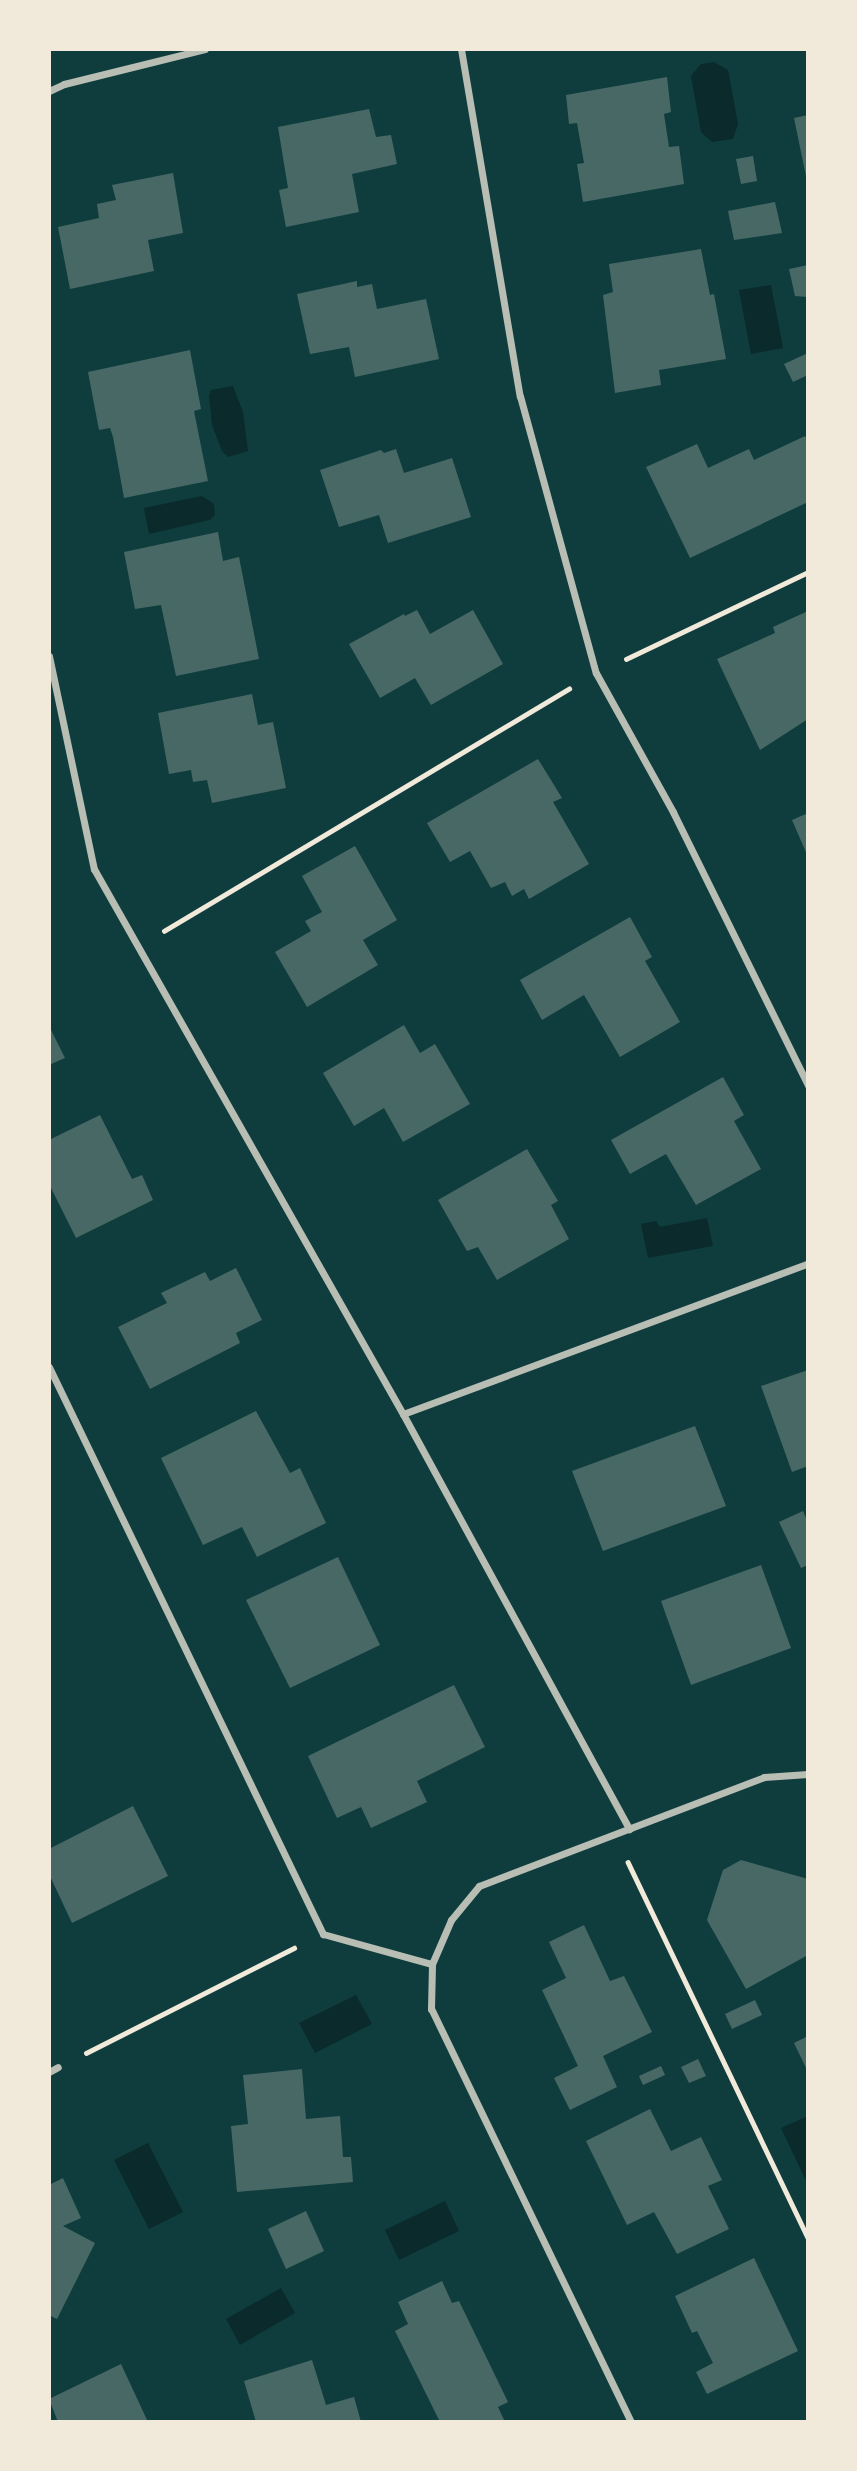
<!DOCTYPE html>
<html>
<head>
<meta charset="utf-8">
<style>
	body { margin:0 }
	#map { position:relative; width:857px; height:2471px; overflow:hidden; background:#0f3d3e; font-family:Mulish,sans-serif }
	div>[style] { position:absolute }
	.water>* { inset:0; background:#0a2a2b }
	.building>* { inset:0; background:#486865 }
	.path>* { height:4.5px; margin:-2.25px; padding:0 2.25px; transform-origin:2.25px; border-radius:2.25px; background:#f1e9da }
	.minor>* { height:7px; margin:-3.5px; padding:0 3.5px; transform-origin:3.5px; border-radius:3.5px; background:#b8beb3 }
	span { translate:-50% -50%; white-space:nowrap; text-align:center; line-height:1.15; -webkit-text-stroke:7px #f1e9da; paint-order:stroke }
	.frame { position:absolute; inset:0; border:51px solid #f1e9da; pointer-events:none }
</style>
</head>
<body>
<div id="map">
	<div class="water">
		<i style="clip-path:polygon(714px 62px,728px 70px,738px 124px,733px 139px,712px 142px,701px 132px,691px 76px,701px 64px)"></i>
		<i style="clip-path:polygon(771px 285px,783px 348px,751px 354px,739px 290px)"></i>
		<i style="clip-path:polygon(233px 386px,243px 412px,248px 451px,228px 457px,222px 451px,212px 425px,209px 396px,211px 390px)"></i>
		<i style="clip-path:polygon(202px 496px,214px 504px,215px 515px,210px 520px,149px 534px,144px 508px)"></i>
		<i style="clip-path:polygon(707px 1218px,713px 1246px,648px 1258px,641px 1224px,656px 1221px,660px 1227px)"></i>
		<i style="clip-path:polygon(356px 1995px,372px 2024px,315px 2053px,299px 2023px)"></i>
		<i style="clip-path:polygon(808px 2116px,808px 2185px,781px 2128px)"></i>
		<i style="clip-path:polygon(148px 2143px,183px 2212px,149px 2229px,114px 2160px)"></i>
		<i style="clip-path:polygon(445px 2201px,459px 2231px,399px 2260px,385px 2230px)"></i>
		<i style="clip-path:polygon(281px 2288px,295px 2313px,240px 2345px,226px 2319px)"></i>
	</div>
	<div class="building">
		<i style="clip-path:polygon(667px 77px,671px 112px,664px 114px,669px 147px,679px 146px,684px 184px,583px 202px,577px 164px,584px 163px,577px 123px,569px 124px,566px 95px)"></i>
		<i style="clip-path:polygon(369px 109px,376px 137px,391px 135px,397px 164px,352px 174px,359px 212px,286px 227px,279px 190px,288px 188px,278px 127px)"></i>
		<i style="clip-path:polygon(808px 115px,808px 181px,807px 181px,794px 118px)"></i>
		<i style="clip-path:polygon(753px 156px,757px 181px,741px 184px,736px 159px)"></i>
		<i style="clip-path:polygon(173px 173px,183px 233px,148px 240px,154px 271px,70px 289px,58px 227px,99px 218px,97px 204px,116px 200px,112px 185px)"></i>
		<i style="clip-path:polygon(775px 202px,782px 233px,734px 240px,728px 211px)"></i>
		<i style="clip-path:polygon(701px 249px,710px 295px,714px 294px,726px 359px,659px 370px,661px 385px,615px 393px,603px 295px,613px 292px,609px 264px)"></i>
		<i style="clip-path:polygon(808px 265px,808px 297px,795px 296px,789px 269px)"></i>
		<i style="clip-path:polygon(357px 281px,357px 287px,372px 284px,377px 309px,426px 299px,439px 359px,355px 377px,349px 347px,310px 354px,297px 294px)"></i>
		<i style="clip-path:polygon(190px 350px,201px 409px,194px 411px,208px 481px,124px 498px,113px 437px,110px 428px,99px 430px,88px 372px)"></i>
		<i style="clip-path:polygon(808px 353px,808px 375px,793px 382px,784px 364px)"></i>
		<i style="clip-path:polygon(805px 436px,808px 443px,808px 502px,690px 558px,646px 467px,697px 444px,708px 468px,749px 449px,754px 460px)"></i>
		<i style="clip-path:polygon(396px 449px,404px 473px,452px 458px,471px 517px,388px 543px,379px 515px,339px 527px,320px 470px,381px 450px,384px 453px)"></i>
		<i style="clip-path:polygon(218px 532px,223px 561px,239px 557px,259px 659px,176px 676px,161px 605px,135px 609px,124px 552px)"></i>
		<i style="clip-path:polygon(417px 610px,430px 634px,473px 610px,503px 664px,431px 705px,415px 678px,380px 698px,349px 644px,404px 614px,405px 616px)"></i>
		<i style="clip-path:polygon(808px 611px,808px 719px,760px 750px,717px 659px,775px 633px,773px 627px)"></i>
		<i style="clip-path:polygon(252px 694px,258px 725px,273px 722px,286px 788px,212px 803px,207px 780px,193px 782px,191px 770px,169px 774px,158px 713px)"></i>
		<i style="clip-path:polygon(538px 759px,562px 798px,553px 802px,589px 864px,529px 899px,524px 889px,512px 896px,505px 882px,491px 888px,470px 851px,450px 862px,427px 823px)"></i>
		<i style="clip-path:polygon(808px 813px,808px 857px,792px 820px)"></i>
		<i style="clip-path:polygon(355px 846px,397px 920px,363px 940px,378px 965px,307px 1007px,275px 952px,311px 931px,305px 921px,322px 912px,302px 876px)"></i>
		<i style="clip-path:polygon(630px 917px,652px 957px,645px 961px,680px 1022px,620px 1057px,584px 995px,542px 1020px,520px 980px)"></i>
		<i style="clip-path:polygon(404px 1025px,420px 1053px,435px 1044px,470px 1104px,403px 1142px,384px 1108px,354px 1126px,323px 1073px)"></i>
		<i style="clip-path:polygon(49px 1026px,65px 1058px,49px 1065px)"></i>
		<i style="clip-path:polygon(723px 1077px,744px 1115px,734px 1121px,761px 1169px,696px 1205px,666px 1154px,630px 1174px,611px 1140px)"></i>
		<i style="clip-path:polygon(100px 1115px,132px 1179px,142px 1175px,153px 1200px,76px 1238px,49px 1184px,49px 1140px)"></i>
		<i style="clip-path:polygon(527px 1149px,558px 1201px,551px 1205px,569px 1239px,497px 1280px,478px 1247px,467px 1251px,438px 1200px)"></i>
		<i style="clip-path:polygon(236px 1268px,262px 1320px,236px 1333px,240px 1343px,150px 1389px,118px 1327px,167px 1303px,161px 1293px,205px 1272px,210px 1281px)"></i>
		<i style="clip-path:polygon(808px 1370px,808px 1466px,792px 1472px,761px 1386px)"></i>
		<i style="clip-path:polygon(256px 1411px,290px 1473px,300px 1468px,326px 1523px,257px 1557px,242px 1527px,203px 1545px,161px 1458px)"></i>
		<i style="clip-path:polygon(695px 1426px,726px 1506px,603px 1551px,572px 1471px)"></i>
		<i style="clip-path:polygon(803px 1511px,808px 1523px,808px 1565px,801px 1568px,779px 1522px)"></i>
		<i style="clip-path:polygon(338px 1557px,380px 1645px,290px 1688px,246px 1600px)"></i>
		<i style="clip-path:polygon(761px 1565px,791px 1648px,691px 1685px,661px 1601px)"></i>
		<i style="clip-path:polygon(454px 1685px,485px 1747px,417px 1781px,427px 1802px,371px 1828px,361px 1807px,337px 1818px,308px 1756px)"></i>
		<i style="clip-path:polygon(133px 1806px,168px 1876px,72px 1923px,49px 1874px,49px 1849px)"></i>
		<i style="clip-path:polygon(741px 1860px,808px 1879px,808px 1955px,746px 1989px,707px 1920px,723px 1870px)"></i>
		<i style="clip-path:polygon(584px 1925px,610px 1981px,624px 1976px,652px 2032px,603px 2056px,617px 2087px,570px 2110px,554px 2078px,578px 2066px,542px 1990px,566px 1978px,549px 1942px)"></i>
		<i style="clip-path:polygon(755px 2000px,762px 2015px,732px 2029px,725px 2014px)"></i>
		<i style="clip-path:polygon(808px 2036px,808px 2072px,794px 2043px)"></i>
		<i style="clip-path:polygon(698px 2059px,706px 2076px,689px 2083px,681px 2067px)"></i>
		<i style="clip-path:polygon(661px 2066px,665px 2075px,643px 2085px,639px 2076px)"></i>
		<i style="clip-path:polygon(302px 2069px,306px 2119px,340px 2116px,343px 2157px,351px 2157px,353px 2182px,237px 2192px,231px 2126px,248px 2124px,243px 2075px)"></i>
		<i style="clip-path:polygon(650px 2109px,671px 2151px,701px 2137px,722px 2180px,708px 2186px,729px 2229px,677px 2254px,654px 2212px,627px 2225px,586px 2141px)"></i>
		<i style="clip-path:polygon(63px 2178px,81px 2218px,63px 2226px,95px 2243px,57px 2319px,49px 2315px,49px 2185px)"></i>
		<i style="clip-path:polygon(306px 2211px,324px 2251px,286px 2269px,268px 2229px)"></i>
		<i style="clip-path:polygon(754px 2258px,798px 2351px,707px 2394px,696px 2372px,713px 2363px,697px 2331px,692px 2333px,675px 2296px)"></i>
		<i style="clip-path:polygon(442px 2281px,452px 2303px,459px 2301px,508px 2402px,498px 2407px,505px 2422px,440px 2422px,395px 2331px,408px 2324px,398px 2302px)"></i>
		<i style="clip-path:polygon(312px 2360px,326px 2405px,354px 2397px,361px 2422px,256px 2422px,244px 2381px)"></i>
		<i style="clip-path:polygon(121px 2364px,148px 2422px,58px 2422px,49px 2399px)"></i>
	</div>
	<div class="path">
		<i style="left:626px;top:659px;width:202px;rotate:-25.5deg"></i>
		<i style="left:164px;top:931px;width:472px;rotate:-30.9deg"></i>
		<i style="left:628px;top:1862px;width:416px;rotate:64.4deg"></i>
		<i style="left:86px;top:2053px;width:233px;rotate:-26.8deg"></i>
	</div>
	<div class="minor">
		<i style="left:461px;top:49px;width:352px;rotate:80.4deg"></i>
		<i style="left:520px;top:396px;width:287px;rotate:74.7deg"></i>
		<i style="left:596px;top:673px;width:159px;rotate:61deg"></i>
		<i style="left:673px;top:812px;width:305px;rotate:63.7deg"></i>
		<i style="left:49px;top:91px;width:17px;rotate:-25deg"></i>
		<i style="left:64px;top:84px;width:145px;rotate:-13.9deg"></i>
		<i style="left:49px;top:656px;width:218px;rotate:78.1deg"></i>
		<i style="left:94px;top:869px;width:627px;rotate:60.45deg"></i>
		<i style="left:403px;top:1414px;width:473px;rotate:61.4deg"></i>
		<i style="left:49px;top:1367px;width:630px;rotate:64.21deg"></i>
		<i style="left:323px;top:1934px;width:113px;rotate:15.4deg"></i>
		<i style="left:403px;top:1414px;width:432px;rotate:-20.4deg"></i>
		<i style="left:49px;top:2072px;width:10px;rotate:-29deg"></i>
		<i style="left:631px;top:2422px;width:459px;rotate:-115.8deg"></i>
		<i style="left:431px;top:2009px;width:45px;rotate:-88.7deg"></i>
		<i style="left:432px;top:1964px;width:48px;rotate:-66.6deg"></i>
		<i style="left:451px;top:1920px;width:44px;rotate:-50.5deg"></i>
		<i style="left:479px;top:1886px;width:305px;rotate:-20.9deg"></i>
		<i style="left:764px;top:1777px;width:44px;rotate:-3.9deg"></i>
	</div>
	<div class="frame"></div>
</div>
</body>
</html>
